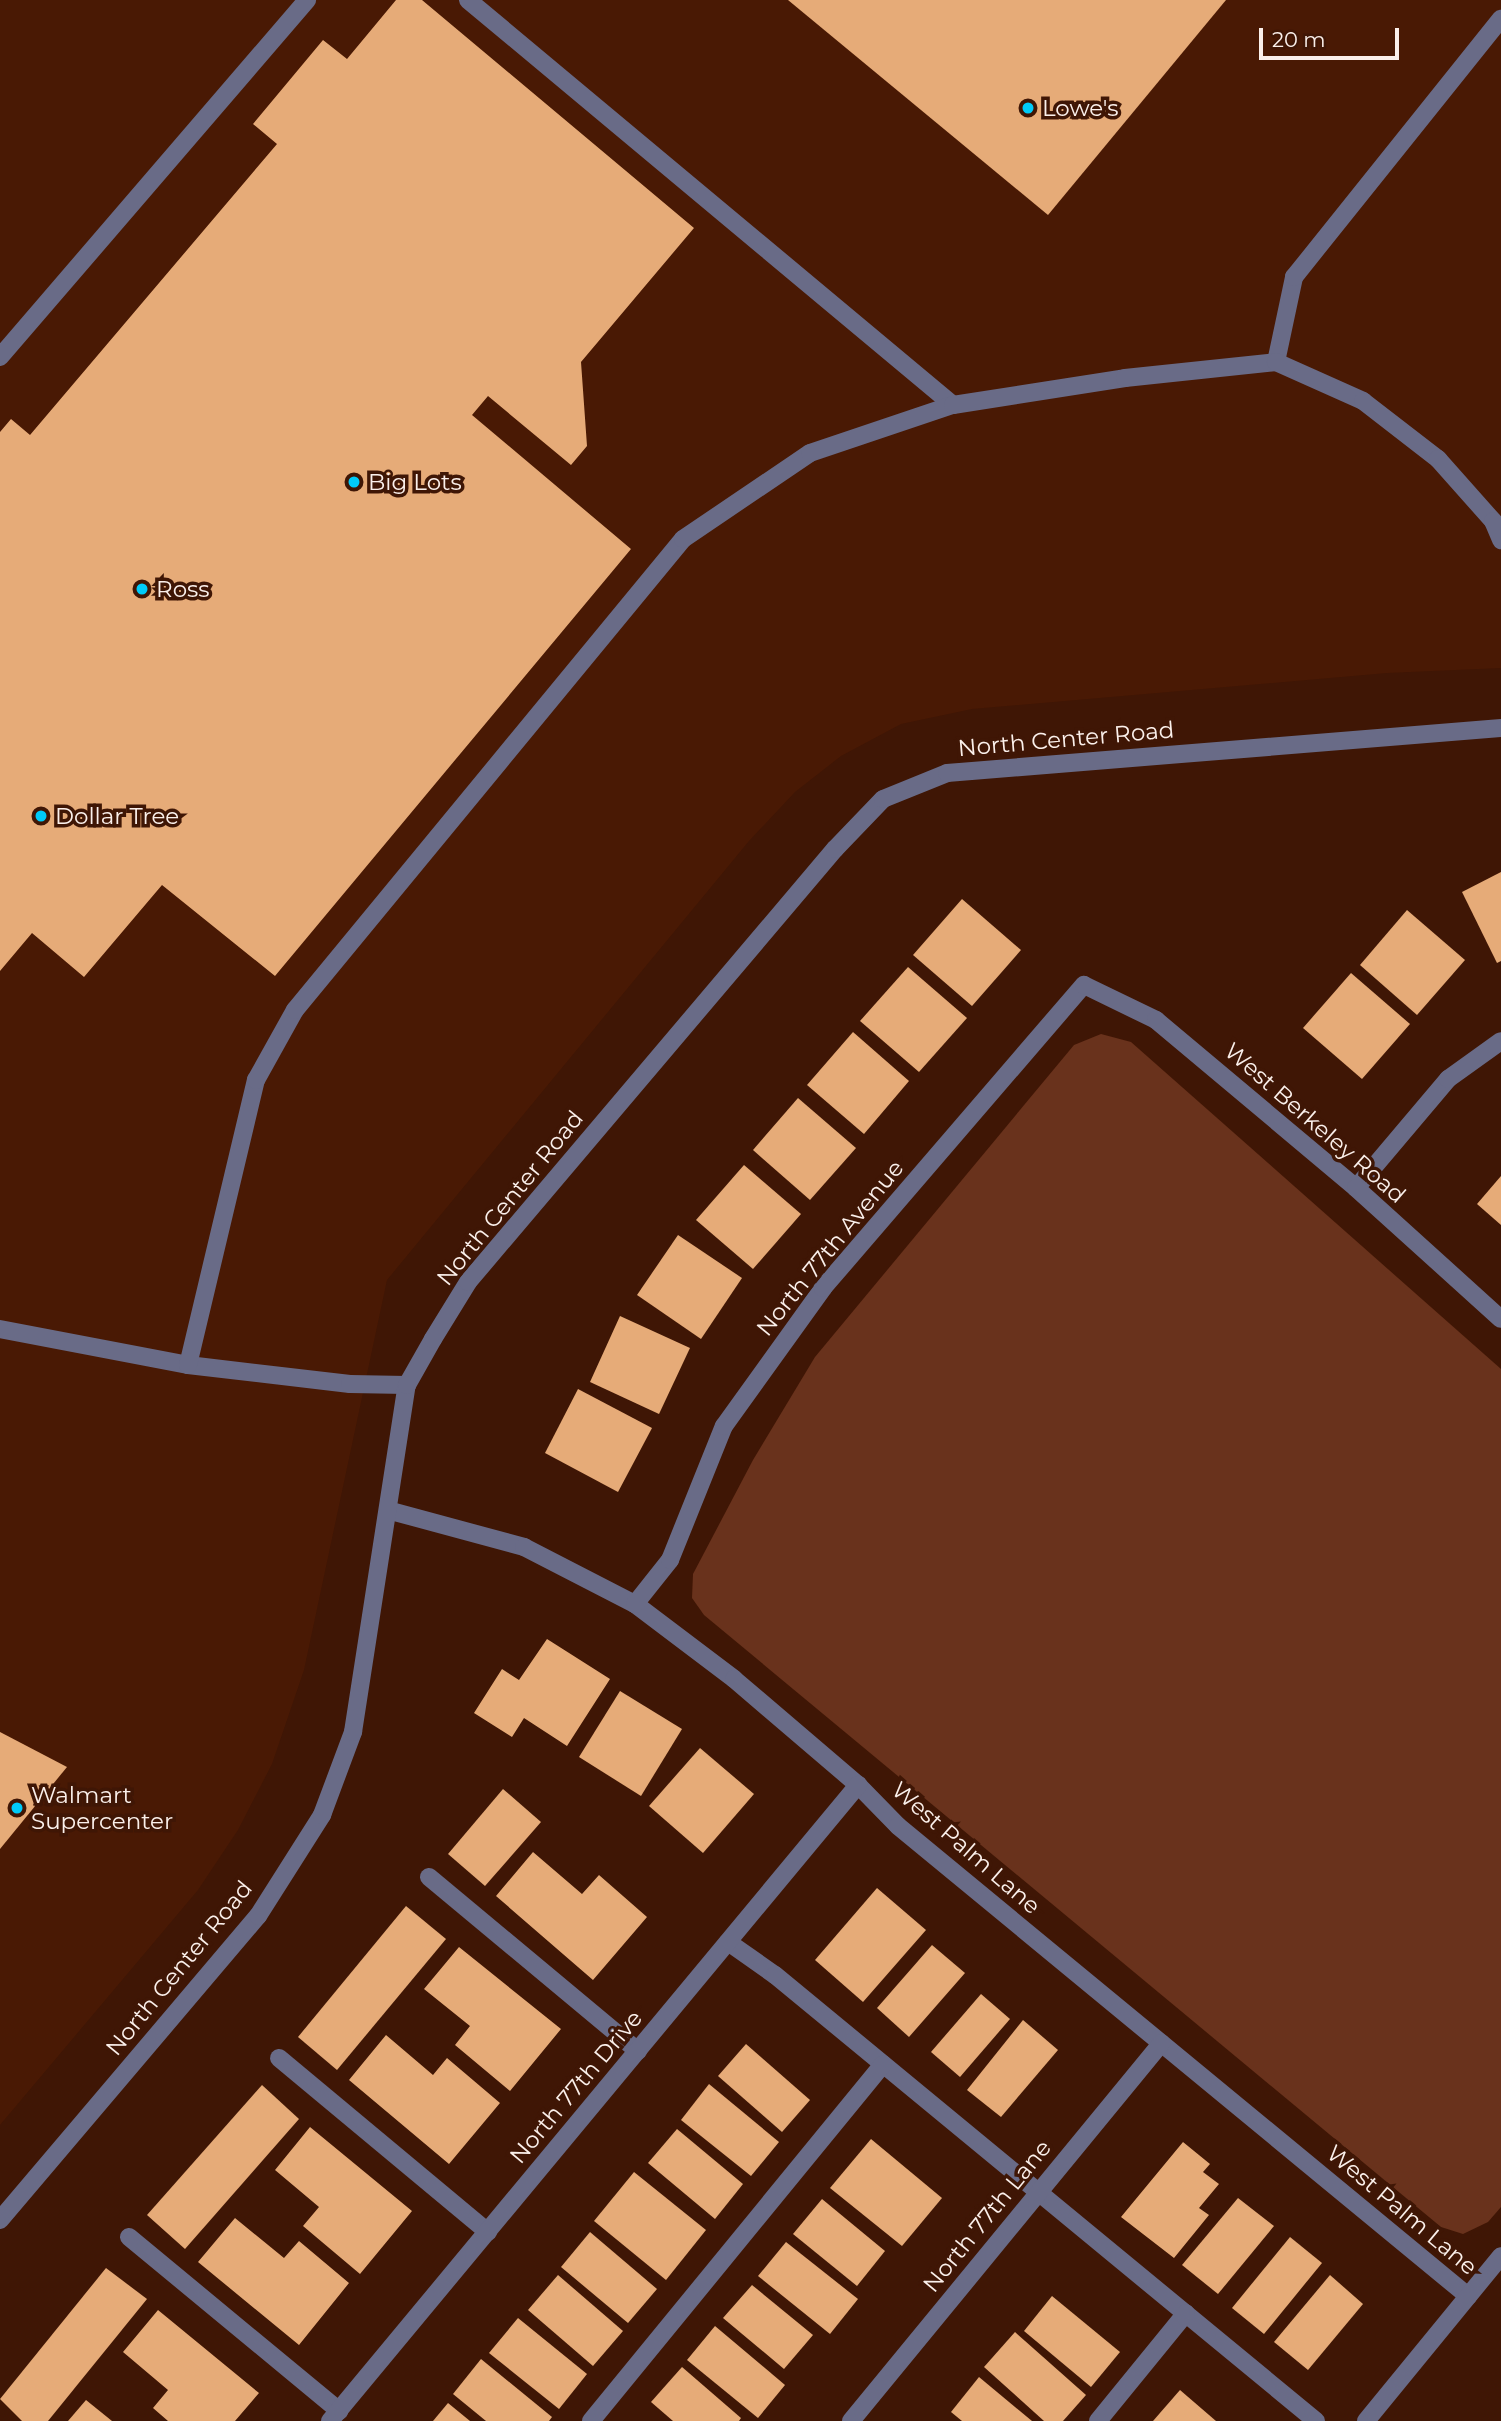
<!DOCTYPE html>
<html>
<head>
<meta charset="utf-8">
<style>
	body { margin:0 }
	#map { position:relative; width:1501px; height:2421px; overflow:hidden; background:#3f1605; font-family:Montserrat,sans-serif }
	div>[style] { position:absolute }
	.built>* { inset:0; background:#491904 }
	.green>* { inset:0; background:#69321c }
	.building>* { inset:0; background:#e6ab78 }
	.lane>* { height:18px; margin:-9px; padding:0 9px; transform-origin:9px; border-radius:9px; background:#696b87 }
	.street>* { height:18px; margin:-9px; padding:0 9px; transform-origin:9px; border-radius:9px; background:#696b87 }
	.dots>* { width:19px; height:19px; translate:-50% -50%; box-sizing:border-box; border:4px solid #3f1605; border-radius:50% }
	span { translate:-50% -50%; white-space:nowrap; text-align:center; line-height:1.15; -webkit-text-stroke:7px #3f1605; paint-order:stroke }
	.poi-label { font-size:23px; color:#fbf0eb }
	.left { translate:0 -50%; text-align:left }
	.street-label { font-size:23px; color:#fbf0eb }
	.scale { position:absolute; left:1259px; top:28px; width:140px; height:32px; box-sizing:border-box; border:4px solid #fbf0eb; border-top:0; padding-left:9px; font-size:21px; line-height:24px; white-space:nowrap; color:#fbf0eb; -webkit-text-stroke:5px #3f1605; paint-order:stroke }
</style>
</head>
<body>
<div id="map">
	<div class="built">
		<i style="clip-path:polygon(0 0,1501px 0,1501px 668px,1387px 673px,972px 709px,901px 724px,841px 756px,795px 792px,749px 841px,387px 1280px,304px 1670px,272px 1764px,238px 1830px,198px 1890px,0 2125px)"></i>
	</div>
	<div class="green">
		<i style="clip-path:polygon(1101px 1034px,1131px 1042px,1501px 1369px,1501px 2207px,1488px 2222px,1463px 2234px,1441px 2227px,704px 1615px,692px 1598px,693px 1574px,753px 1460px,815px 1357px,1074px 1045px)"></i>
	</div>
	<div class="building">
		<i style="clip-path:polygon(396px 0,422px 0,694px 228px,581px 362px,587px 446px,571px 465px,488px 396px,472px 415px,631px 549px,275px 976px,162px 885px,84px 977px,32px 933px,0 971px,0 432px,11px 419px,30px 435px,277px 144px,253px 124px,323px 40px,347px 59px)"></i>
		<i style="clip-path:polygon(788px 0,1226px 0,1048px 215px)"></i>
		<i style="clip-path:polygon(1501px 872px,1501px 961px,1497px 963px,1462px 892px)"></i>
		<i style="clip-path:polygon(962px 899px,1021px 950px,972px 1006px,913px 955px)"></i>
		<i style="clip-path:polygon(1407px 910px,1465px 960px,1417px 1015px,1360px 965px)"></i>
		<i style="clip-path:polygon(908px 967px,967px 1018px,919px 1072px,860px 1021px)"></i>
		<i style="clip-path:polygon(1351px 973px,1410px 1024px,1362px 1079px,1303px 1028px)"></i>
		<i style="clip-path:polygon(853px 1032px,909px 1081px,864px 1134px,807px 1085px)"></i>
		<i style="clip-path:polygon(798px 1098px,856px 1148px,810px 1200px,753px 1150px)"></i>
		<i style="clip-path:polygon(744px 1165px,801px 1214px,753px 1269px,696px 1220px)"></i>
		<i style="clip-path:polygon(1501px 1176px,1501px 1225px,1477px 1204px)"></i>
		<i style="clip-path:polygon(678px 1235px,742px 1278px,701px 1339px,637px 1295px)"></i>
		<i style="clip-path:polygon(620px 1316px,690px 1348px,659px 1414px,590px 1382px)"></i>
		<i style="clip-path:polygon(578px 1389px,652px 1428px,618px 1492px,545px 1453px)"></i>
		<i style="clip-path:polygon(547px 1639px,610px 1679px,567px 1746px,524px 1718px,512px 1737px,474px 1713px,502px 1669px,519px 1680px)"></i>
		<i style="clip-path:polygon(620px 1691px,682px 1729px,641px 1796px,579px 1757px)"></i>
		<i style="clip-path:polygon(0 1732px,67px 1767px,0 1849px)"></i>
		<i style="clip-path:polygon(700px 1748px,754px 1794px,703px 1853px,649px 1806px)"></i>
		<i style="clip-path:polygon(503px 1789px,541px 1822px,485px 1886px,448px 1854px)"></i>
		<i style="clip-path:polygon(533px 1852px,582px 1894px,599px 1875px,647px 1917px,593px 1980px,496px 1896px)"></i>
		<i style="clip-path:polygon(877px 1888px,926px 1930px,863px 2002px,815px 1960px)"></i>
		<i style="clip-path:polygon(406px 1906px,446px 1939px,337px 2070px,298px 2037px)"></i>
		<i style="clip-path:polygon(932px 1945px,965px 1973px,909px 2037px,877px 2008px)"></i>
		<i style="clip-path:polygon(459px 1947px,561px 2029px,510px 2091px,455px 2045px,470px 2026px,424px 1989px)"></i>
		<i style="clip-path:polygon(981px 1994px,1010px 2019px,960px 2077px,931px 2052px)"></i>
		<i style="clip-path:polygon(1023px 2020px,1058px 2050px,1001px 2117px,967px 2090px)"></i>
		<i style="clip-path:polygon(386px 2035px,433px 2075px,447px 2058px,500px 2103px,449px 2164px,349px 2080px)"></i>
		<i style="clip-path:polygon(746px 2044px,810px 2100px,782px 2132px,718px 2076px)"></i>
		<i style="clip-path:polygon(709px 2084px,779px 2142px,751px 2176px,681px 2120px)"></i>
		<i style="clip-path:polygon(262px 2085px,299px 2119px,185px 2249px,147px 2215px)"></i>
		<i style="clip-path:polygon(310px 2127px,412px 2211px,360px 2274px,303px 2226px,319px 2207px,275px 2170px)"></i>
		<i style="clip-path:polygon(677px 2129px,743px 2184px,715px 2219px,648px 2163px)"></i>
		<i style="clip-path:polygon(871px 2139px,942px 2198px,902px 2246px,830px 2188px)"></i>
		<i style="clip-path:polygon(1183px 2142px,1210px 2164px,1203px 2172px,1219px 2184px,1199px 2208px,1209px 2215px,1174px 2258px,1121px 2217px)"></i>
		<i style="clip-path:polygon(634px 2172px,706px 2230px,666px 2280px,594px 2221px)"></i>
		<i style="clip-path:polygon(1238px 2198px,1274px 2226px,1218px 2294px,1182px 2265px)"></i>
		<i style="clip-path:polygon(822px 2199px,885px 2251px,857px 2286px,793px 2234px)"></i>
		<i style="clip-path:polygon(235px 2218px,284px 2258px,299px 2241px,349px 2283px,299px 2345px,198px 2262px)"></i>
		<i style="clip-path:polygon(590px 2232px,657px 2289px,628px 2323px,561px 2267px)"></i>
		<i style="clip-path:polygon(1290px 2237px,1322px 2263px,1264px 2334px,1232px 2308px)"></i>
		<i style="clip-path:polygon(786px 2242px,858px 2299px,830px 2334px,758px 2276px)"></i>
		<i style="clip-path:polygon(106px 2268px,147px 2299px,48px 2421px,22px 2421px,0 2399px)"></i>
		<i style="clip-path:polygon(558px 2275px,623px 2331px,593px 2366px,528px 2310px)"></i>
		<i style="clip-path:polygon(1330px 2275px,1363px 2304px,1308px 2370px,1274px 2342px)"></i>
		<i style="clip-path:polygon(752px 2285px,813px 2335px,784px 2369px,723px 2318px)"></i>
		<i style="clip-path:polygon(1052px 2296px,1120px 2352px,1091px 2387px,1024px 2331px)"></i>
		<i style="clip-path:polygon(158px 2310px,259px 2393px,235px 2421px,168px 2421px,153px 2408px,168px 2390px,123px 2352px)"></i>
		<i style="clip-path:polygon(518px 2318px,587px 2374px,559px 2409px,489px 2353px)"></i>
		<i style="clip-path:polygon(715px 2326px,785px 2385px,758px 2418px,687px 2360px)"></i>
		<i style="clip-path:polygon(1015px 2332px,1086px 2395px,1063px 2421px,1044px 2421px,984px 2367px)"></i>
		<i style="clip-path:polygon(481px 2359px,552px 2417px,549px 2421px,486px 2421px,453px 2394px)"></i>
		<i style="clip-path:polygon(682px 2367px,741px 2418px,739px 2421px,673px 2421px,651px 2402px)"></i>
		<i style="clip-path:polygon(979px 2377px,1032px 2421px,962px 2421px,951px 2412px)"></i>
		<i style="clip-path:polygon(1180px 2390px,1216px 2421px,1153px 2421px)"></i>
		<i style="clip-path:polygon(86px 2400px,112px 2421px,68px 2421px)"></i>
		<i style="clip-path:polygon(448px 2403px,470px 2421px,433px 2421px)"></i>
	</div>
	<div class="lane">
		<i style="left:468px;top:0;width:632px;rotate:39.86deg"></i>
		<i style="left:0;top:357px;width:471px;rotate:-49.3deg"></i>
		<i style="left:1276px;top:362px;width:87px;rotate:-78deg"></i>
		<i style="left:1294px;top:277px;width:331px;rotate:-51.3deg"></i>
		<i style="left:0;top:1329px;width:191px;rotate:10.8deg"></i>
		<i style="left:188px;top:1365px;width:163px;rotate:6.7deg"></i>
		<i style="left:350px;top:1384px;width:57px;rotate:1deg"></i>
		<i style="left:188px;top:1365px;width:293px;rotate:-76.6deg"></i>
		<i style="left:256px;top:1080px;width:80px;rotate:-60.9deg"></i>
		<i style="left:295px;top:1010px;width:610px;rotate:-50.52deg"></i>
		<i style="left:683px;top:539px;width:153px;rotate:-34.1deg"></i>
		<i style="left:810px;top:453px;width:151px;rotate:-18.6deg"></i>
		<i style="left:953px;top:405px;width:174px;rotate:-8.9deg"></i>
		<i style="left:1125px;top:378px;width:152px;rotate:-6deg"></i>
		<i style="left:1276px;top:362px;width:95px;rotate:24.1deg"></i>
		<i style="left:1363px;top:401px;width:95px;rotate:37.7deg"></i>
		<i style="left:1438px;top:459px;width:83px;rotate:48.4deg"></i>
		<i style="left:1493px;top:521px;width:21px;rotate:67deg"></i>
		<i style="left:429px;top:1877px;width:272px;rotate:39.8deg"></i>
		<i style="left:728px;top:1942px;width:57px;rotate:35.1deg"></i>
		<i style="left:775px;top:1975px;width:701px;rotate:39.5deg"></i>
		<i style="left:279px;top:2058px;width:272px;rotate:39.8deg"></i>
		<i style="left:129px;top:2237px;width:273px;rotate:39.6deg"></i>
		<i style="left:591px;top:2421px;width:461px;rotate:-50.7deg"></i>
		<i style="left:1098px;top:2421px;width:139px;rotate:-50.8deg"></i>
	</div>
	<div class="street">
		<i style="left:1356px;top:1188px;width:143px;rotate:-49.8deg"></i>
		<i style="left:1448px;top:1079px;width:65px;rotate:-35.6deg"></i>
		<i style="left:391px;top:1511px;width:138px;rotate:15.1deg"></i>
		<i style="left:524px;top:1547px;width:125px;rotate:27.2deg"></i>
		<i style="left:635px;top:1604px;width:124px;rotate:37.1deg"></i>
		<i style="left:734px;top:1679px;width:163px;rotate:40.5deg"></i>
		<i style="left:858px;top:1785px;width:57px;rotate:45.7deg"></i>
		<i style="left:898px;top:1826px;width:739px;rotate:39.51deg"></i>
		<i style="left:635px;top:1604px;width:56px;rotate:-51.5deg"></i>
		<i style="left:670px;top:1560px;width:144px;rotate:-68.1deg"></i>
		<i style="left:724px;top:1426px;width:170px;rotate:-54.3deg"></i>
		<i style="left:823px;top:1288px;width:400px;rotate:-49.3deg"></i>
		<i style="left:1084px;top:985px;width:80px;rotate:25.9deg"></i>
		<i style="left:1156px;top:1020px;width:261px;rotate:40deg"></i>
		<i style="left:1356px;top:1188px;width:195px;rotate:42.1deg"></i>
		<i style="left:0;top:2220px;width:399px;rotate:-49.7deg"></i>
		<i style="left:258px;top:1916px;width:120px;rotate:-57.6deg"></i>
		<i style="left:322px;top:1815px;width:89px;rotate:-69.5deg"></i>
		<i style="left:353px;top:1732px;width:351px;rotate:-81.2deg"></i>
		<i style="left:407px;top:1385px;width:53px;rotate:-60.5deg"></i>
		<i style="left:433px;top:1339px;width:67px;rotate:-58.4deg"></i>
		<i style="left:468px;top:1282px;width:568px;rotate:-49.72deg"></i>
		<i style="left:835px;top:849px;width:69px;rotate:-46.2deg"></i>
		<i style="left:883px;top:799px;width:69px;rotate:-22.1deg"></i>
		<i style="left:947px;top:773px;width:556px;rotate:-4.64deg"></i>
		<i style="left:330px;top:2421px;width:827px;rotate:-50.3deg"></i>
		<i style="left:851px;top:2421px;width:489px;rotate:-50.6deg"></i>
		<i style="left:1366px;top:2421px;width:213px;rotate:-50.7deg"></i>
	</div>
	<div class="dots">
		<i style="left:1028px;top:108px;background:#00cbf9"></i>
		<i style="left:354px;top:482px;background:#00cbf9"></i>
		<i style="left:142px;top:589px;background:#00cbf9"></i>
		<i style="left:41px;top:816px;background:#00cbf9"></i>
		<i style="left:17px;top:1808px;background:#00cbf9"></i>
	</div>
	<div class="poi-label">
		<span class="left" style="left:1042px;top:108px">Lowe's</span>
		<span class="left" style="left:368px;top:482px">Big Lots</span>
		<span class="left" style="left:156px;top:589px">Ross</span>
		<span class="left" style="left:55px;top:816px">Dollar Tree</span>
		<span class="left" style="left:31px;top:1808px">Walmart<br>Supercenter</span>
	</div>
	<div class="street-label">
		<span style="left:1066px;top:739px;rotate:-5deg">North Center Road</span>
		<span style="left:1315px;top:1123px;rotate:41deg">West Berkeley Road</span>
		<span style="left:510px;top:1198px;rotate:-51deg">North Center Road</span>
		<span style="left:830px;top:1248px;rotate:-51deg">North 77th Avenue</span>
		<span style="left:966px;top:1848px;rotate:41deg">West Palm Lane</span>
		<span style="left:179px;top:1968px;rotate:-51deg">North Center Road</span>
		<span style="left:576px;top:2087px;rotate:-50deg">North 77th Drive</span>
		<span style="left:1402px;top:2210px;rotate:40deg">West Palm Lane</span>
		<span style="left:987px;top:2216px;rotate:-51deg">North 77th Lane</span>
	</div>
	<div class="scale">20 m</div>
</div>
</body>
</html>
